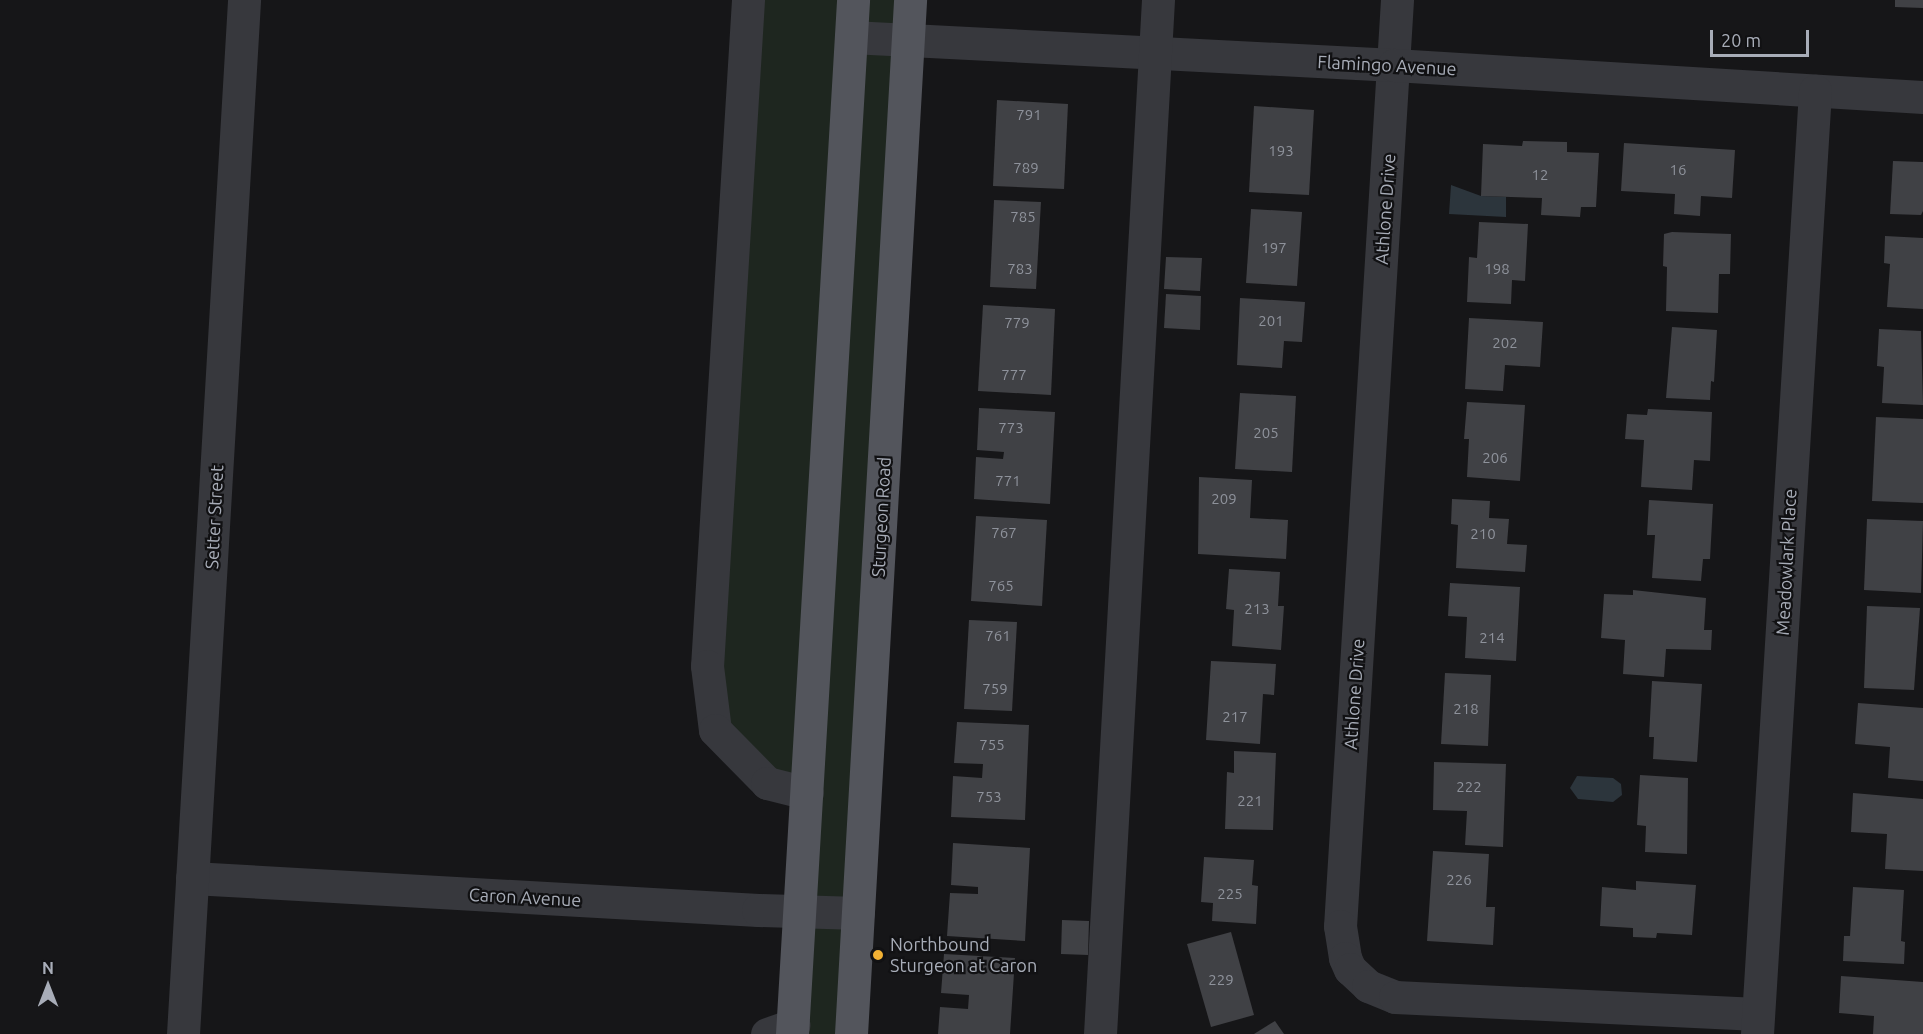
<!DOCTYPE html>
<html>
<head>
<meta charset="utf-8">
<style>
	body { margin:0 }
	#map { position:relative; width:1923px; height:1034px; overflow:hidden; background:#161618; font-family:Ubuntu,sans-serif }
	div>[style] { position:absolute }
	.green>* { inset:0; background:#1e261f }
	.water>* { inset:0; background:#2c353c }
	.building>* { inset:0; background:#404145 }
	.minor>* { height:33px; margin:-16.5px; padding:0 16.5px; transform-origin:16.5px; border-radius:16.5px; background:#37383d }
	.major>* { height:33px; margin:-16.5px; padding:0 16.5px; transform-origin:16.5px; border-radius:16.5px; background:#53555c }
	.dots>* { width:16px; height:16px; translate:-50% -50%; box-sizing:border-box; border:3px solid #111113; border-radius:50% }
	span { translate:-50% -50%; white-space:nowrap; text-align:center; line-height:1.15; -webkit-text-stroke:4.5px #111113; paint-order:stroke }
	.number-label { font-size:15px; color:#8e929b }
	.number-label span { -webkit-text-stroke-width:0 }
	.street-label { font-size:18px; color:#a8adb8 }
	.poi-label { font-size:18px; color:#a8adb8 }
	.left { translate:0 -50%; text-align:left }
	.north { position:absolute; left:18px; top:956px; width:60px; height:60px; -webkit-text-stroke:4px #111113; paint-order:stroke; rotate:0deg; font-size:16px; font-weight:700; line-height:24px; text-align:center; color:#a8adb8 }
	.north::after { content:''; display:block; margin:auto; width:21px; height:27px; background:#a8adb8; clip-path:polygon(50% 0,100% 100%,50% 72%,0 100%) }
	.scale { position:absolute; left:1710px; top:30px; width:99px; height:27px; box-sizing:border-box; border:3px solid #a8adb8; border-top:0; padding-left:8px; font-size:18px; line-height:21px; white-space:nowrap; color:#a8adb8; -webkit-text-stroke:4px #111113; paint-order:stroke }
</style>
</head>
<body>
<div id="map">
	<div class="green">
		<i style="clip-path:polygon(748px 0,910px 0,851px 1034px,767px 1034px,793px 1024px,807px 794px,715px 730px)"></i>
	</div>
	<div class="water">
		<i style="clip-path:polygon(1451px 185px,1481px 196px,1506px 197px,1506px 217px,1449px 214px)"></i>
		<i style="clip-path:polygon(1577px 776px,1613px 778px,1621px 784px,1622px 795px,1613px 802px,1578px 799px,1570px 788px)"></i>
	</div>
	<div class="building">
		<i style="clip-path:polygon(1895px 0,1923px 0,1923px 8px,1895px 7px)"></i>
		<i style="clip-path:polygon(997px 100px,1068px 104px,1064px 189px,993px 186px)"></i>
		<i style="clip-path:polygon(1254px 106px,1314px 110px,1309px 195px,1249px 192px)"></i>
		<i style="clip-path:polygon(1523px 141px,1567px 142px,1567px 152px,1599px 153px,1596px 207px,1581px 207px,1580px 217px,1541px 215px,1542px 198px,1481px 196px,1483px 144px,1522px 146px)"></i>
		<i style="clip-path:polygon(1624px 143px,1735px 150px,1732px 198px,1701px 196px,1700px 216px,1674px 214px,1675px 194px,1621px 191px)"></i>
		<i style="clip-path:polygon(1893px 161px,1923px 162px,1923px 211px,1921px 215px,1890px 214px)"></i>
		<i style="clip-path:polygon(994px 200px,1041px 202px,1036px 289px,990px 287px)"></i>
		<i style="clip-path:polygon(1251px 209px,1302px 212px,1297px 286px,1246px 283px)"></i>
		<i style="clip-path:polygon(1479px 222px,1528px 224px,1525px 281px,1512px 280px,1511px 304px,1467px 302px,1469px 257px,1477px 258px)"></i>
		<i style="clip-path:polygon(1672px 232px,1731px 234px,1730px 274px,1719px 274px,1718px 313px,1666px 311px,1667px 267px,1663px 266px,1664px 234px)"></i>
		<i style="clip-path:polygon(1885px 236px,1923px 238px,1923px 309px,1887px 307px,1890px 264px,1884px 263px)"></i>
		<i style="clip-path:polygon(1166px 257px,1202px 258px,1200px 291px,1164px 289px)"></i>
		<i style="clip-path:polygon(1166px 294px,1201px 296px,1200px 330px,1164px 328px)"></i>
		<i style="clip-path:polygon(1240px 298px,1305px 302px,1302px 342px,1284px 341px,1282px 368px,1237px 365px)"></i>
		<i style="clip-path:polygon(983px 305px,1055px 309px,1051px 395px,978px 391px)"></i>
		<i style="clip-path:polygon(1469px 318px,1543px 322px,1540px 367px,1505px 365px,1503px 391px,1465px 389px)"></i>
		<i style="clip-path:polygon(1672px 327px,1717px 330px,1714px 382px,1711px 381px,1710px 400px,1666px 398px)"></i>
		<i style="clip-path:polygon(1879px 329px,1921px 331px,1923px 405px,1882px 403px,1884px 367px,1877px 366px)"></i>
		<i style="clip-path:polygon(1240px 393px,1296px 396px,1292px 472px,1235px 469px)"></i>
		<i style="clip-path:polygon(1467px 402px,1525px 405px,1520px 481px,1467px 477px,1469px 439px,1464px 439px)"></i>
		<i style="clip-path:polygon(979px 408px,1055px 412px,1050px 504px,974px 499px,976px 457px,1003px 459px,1004px 452px,977px 450px)"></i>
		<i style="clip-path:polygon(1648px 409px,1712px 412px,1710px 461px,1694px 460px,1692px 490px,1641px 487px,1644px 440px,1625px 439px,1627px 414px,1647px 415px)"></i>
		<i style="clip-path:polygon(1876px 417px,1923px 419px,1923px 503px,1872px 501px)"></i>
		<i style="clip-path:polygon(1199px 477px,1252px 480px,1250px 518px,1288px 520px,1286px 559px,1198px 554px)"></i>
		<i style="clip-path:polygon(1452px 499px,1490px 501px,1489px 518px,1509px 519px,1507px 544px,1527px 545px,1525px 572px,1456px 568px,1458px 525px,1451px 524px)"></i>
		<i style="clip-path:polygon(1649px 500px,1713px 504px,1710px 559px,1703px 559px,1701px 581px,1652px 578px,1655px 535px,1647px 535px)"></i>
		<i style="clip-path:polygon(976px 516px,1047px 520px,1042px 606px,971px 601px)"></i>
		<i style="clip-path:polygon(1867px 519px,1923px 521px,1921px 593px,1864px 590px)"></i>
		<i style="clip-path:polygon(1229px 569px,1280px 572px,1278px 606px,1284px 606px,1281px 650px,1232px 646px,1234px 610px,1226px 609px)"></i>
		<i style="clip-path:polygon(1450px 583px,1520px 587px,1516px 661px,1465px 658px,1467px 617px,1448px 616px)"></i>
		<i style="clip-path:polygon(1633px 590px,1706px 598px,1704px 630px,1712px 630px,1711px 650px,1666px 649px,1664px 677px,1623px 674px,1625px 640px,1601px 638px,1604px 594px,1633px 595px)"></i>
		<i style="clip-path:polygon(1867px 606px,1920px 608px,1914px 690px,1864px 688px)"></i>
		<i style="clip-path:polygon(969px 620px,1017px 622px,1012px 711px,964px 709px)"></i>
		<i style="clip-path:polygon(1211px 661px,1276px 664px,1274px 695px,1263px 694px,1260px 744px,1206px 740px)"></i>
		<i style="clip-path:polygon(1445px 673px,1491px 675px,1488px 746px,1441px 744px)"></i>
		<i style="clip-path:polygon(1652px 681px,1702px 684px,1697px 762px,1653px 759px,1654px 737px,1649px 737px)"></i>
		<i style="clip-path:polygon(1858px 703px,1923px 708px,1923px 781px,1888px 778px,1890px 747px,1855px 744px)"></i>
		<i style="clip-path:polygon(957px 722px,1029px 725px,1025px 820px,951px 817px,953px 776px,982px 778px,983px 764px,954px 763px)"></i>
		<i style="clip-path:polygon(1234px 751px,1276px 753px,1273px 830px,1225px 829px,1227px 772px,1234px 773px)"></i>
		<i style="clip-path:polygon(1434px 762px,1506px 764px,1503px 847px,1465px 845px,1467px 811px,1433px 810px)"></i>
		<i style="clip-path:polygon(1640px 775px,1688px 778px,1687px 854px,1645px 852px,1646px 826px,1637px 825px)"></i>
		<i style="clip-path:polygon(1853px 793px,1923px 799px,1923px 871px,1885px 869px,1887px 834px,1851px 832px)"></i>
		<i style="clip-path:polygon(953px 843px,1030px 848px,1025px 941px,947px 936px,950px 893px,978px 894px,978px 887px,951px 885px)"></i>
		<i style="clip-path:polygon(1433px 851px,1489px 854px,1486px 907px,1495px 907px,1493px 945px,1427px 941px)"></i>
		<i style="clip-path:polygon(1204px 857px,1254px 860px,1252px 885px,1258px 886px,1256px 924px,1212px 921px,1213px 903px,1201px 902px)"></i>
		<i style="clip-path:polygon(1636px 881px,1696px 885px,1692px 935px,1657px 933px,1656px 938px,1633px 937px,1633px 928px,1600px 926px,1602px 887px,1636px 890px)"></i>
		<i style="clip-path:polygon(1853px 887px,1904px 890px,1901px 941px,1905px 942px,1904px 964px,1843px 961px,1844px 936px,1850px 936px)"></i>
		<i style="clip-path:polygon(1062px 920px,1089px 921px,1088px 955px,1061px 954px)"></i>
		<i style="clip-path:polygon(1231px 932px,1254px 1015px,1211px 1027px,1187px 944px)"></i>
		<i style="clip-path:polygon(944px 954px,1015px 958px,1010px 1034px,938px 1034px,940px 1007px,968px 1009px,969px 995px,941px 993px)"></i>
		<i style="clip-path:polygon(1841px 976px,1923px 982px,1923px 1034px,1873px 1034px,1874px 1016px,1839px 1013px)"></i>
		<i style="clip-path:polygon(1275px 1021px,1284px 1034px,1254px 1034px)"></i>
	</div>
	<div class="minor">
		<i style="left:748px;top:0;width:667px;rotate:93.52deg"></i>
		<i style="left:707px;top:666px;width:64px;rotate:82.9deg"></i>
		<i style="left:715px;top:730px;width:74px;rotate:45.5deg"></i>
		<i style="left:767px;top:783px;width:41px;rotate:14deg"></i>
		<i style="left:1397px;top:0;width:928px;rotate:93.52deg"></i>
		<i style="left:1340px;top:926px;width:32px;rotate:81deg"></i>
		<i style="left:1345px;top:958px;width:12px;rotate:66deg"></i>
		<i style="left:1350px;top:969px;width:25px;rotate:43deg"></i>
		<i style="left:1368px;top:986px;width:29px;rotate:22deg"></i>
		<i style="left:1395px;top:997px;width:363px;rotate:2.7deg"></i>
		<i style="left:851px;top:37px;width:544px;rotate:2.95deg"></i>
		<i style="left:1394px;top:65px;width:530px;rotate:3.46deg"></i>
		<i style="left:192px;top:878px;width:567px;rotate:3.24deg"></i>
		<i style="left:758px;top:910px;width:100px;rotate:1.7deg"></i>
		<i style="left:183px;top:1034px;width:1036px;rotate:-86.62deg"></i>
		<i style="left:767px;top:1034px;width:28px;rotate:-19deg"></i>
		<i style="left:1100px;top:1034px;width:1036px;rotate:-86.79deg"></i>
		<i style="left:1757px;top:1034px;width:945px;rotate:-86.48deg"></i>
	</div>
	<div class="major">
		<i style="left:792px;top:1034px;width:1036px;rotate:-86.62deg"></i>
		<i style="left:851px;top:1034px;width:1036px;rotate:-86.73deg"></i>
	</div>
	<div class="dots">
		<i style="left:878px;top:955px;background:#f2b134"></i>
	</div>
	<div class="number-label">
		<span style="left:1029px;top:115px">791</span>
		<span style="left:1281px;top:151px">193</span>
		<span style="left:1026px;top:168px">789</span>
		<span style="left:1678px;top:170px">16</span>
		<span style="left:1540px;top:175px">12</span>
		<span style="left:1023px;top:217px">785</span>
		<span style="left:1274px;top:248px">197</span>
		<span style="left:1020px;top:269px">783</span>
		<span style="left:1497px;top:269px">198</span>
		<span style="left:1271px;top:321px">201</span>
		<span style="left:1017px;top:323px">779</span>
		<span style="left:1505px;top:343px">202</span>
		<span style="left:1014px;top:375px">777</span>
		<span style="left:1011px;top:428px">773</span>
		<span style="left:1266px;top:433px">205</span>
		<span style="left:1495px;top:458px">206</span>
		<span style="left:1008px;top:481px">771</span>
		<span style="left:1224px;top:499px">209</span>
		<span style="left:1004px;top:533px">767</span>
		<span style="left:1483px;top:534px">210</span>
		<span style="left:1001px;top:586px">765</span>
		<span style="left:1257px;top:609px">213</span>
		<span style="left:998px;top:636px">761</span>
		<span style="left:1492px;top:638px">214</span>
		<span style="left:995px;top:689px">759</span>
		<span style="left:1466px;top:709px">218</span>
		<span style="left:1235px;top:717px">217</span>
		<span style="left:992px;top:745px">755</span>
		<span style="left:1469px;top:787px">222</span>
		<span style="left:989px;top:797px">753</span>
		<span style="left:1250px;top:801px">221</span>
		<span style="left:1459px;top:880px">226</span>
		<span style="left:1230px;top:894px">225</span>
		<span style="left:1221px;top:980px">229</span>
	</div>
	<div class="street-label">
		<span style="left:1387px;top:65px;rotate:3deg">Flamingo Avenue</span>
		<span style="left:1385px;top:209px;rotate:-86deg">Athlone Drive</span>
		<span style="left:214px;top:517px;rotate:-87deg">Setter Street</span>
		<span style="left:881px;top:517px;rotate:-87deg">Sturgeon Road</span>
		<span style="left:1786px;top:562px;rotate:-87deg">Meadowlark Place</span>
		<span style="left:1354px;top:694px;rotate:-86deg">Athlone Drive</span>
		<span style="left:525px;top:897px;rotate:3deg">Caron Avenue</span>
	</div>
	<div class="poi-label">
		<span class="left" style="left:890px;top:955px">Northbound<br>Sturgeon at Caron</span>
	</div>
	<div class="north">N</div>
	<div class="scale">20 m</div>
</div>
</body>
</html>
